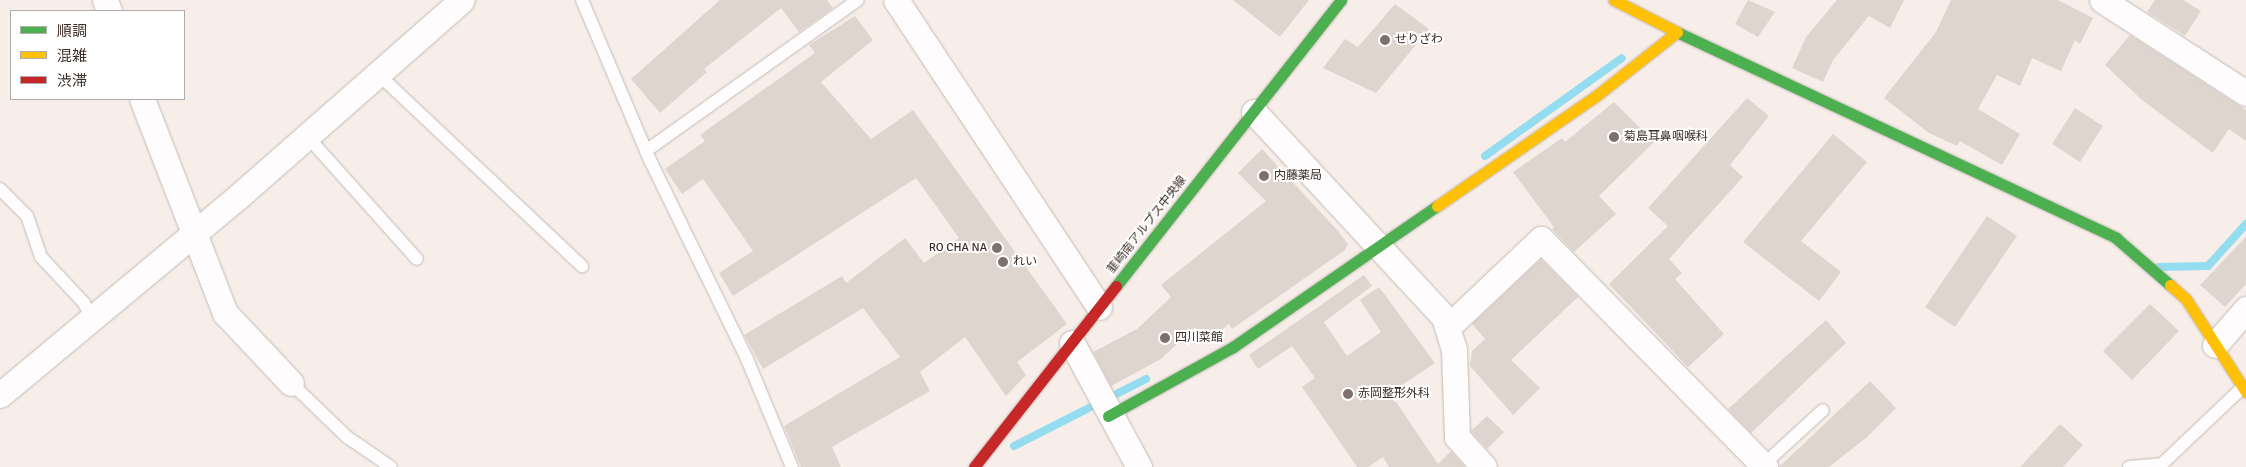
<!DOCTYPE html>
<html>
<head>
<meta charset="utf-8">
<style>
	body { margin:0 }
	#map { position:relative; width:2246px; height:467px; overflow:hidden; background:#f7eeea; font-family:Signika,"Noto Sans JP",sans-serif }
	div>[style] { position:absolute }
	.stream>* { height:8px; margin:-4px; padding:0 4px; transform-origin:4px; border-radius:4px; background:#94dcf0 }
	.building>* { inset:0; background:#dfd5cf }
	.roads { filter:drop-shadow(0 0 1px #c4b9b5) drop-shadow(0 0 1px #c4b9b5) }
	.lane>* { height:12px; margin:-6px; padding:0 6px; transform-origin:6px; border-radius:6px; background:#fefcfc }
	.street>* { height:25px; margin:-12.5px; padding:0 12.5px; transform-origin:12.5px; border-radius:12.5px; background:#fefcfc }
	.fast>* { height:11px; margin:-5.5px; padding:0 5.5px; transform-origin:5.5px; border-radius:5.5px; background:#4caf50 }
	.slow>* { height:11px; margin:-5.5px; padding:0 5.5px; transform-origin:5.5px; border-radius:5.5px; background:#ffc107 }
	.jam>* { height:11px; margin:-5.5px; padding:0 5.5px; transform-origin:5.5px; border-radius:5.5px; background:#c62828 }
	.dots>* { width:14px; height:14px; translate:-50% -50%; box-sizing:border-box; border:2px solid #fff; border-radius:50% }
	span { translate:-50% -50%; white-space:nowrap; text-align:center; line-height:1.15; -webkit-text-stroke:4px #fff; paint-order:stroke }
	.poi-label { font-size:12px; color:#3c2d27 }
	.left { translate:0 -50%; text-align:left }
	.right { translate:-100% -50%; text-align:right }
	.street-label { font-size:12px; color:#3c2d27 }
	.legend { position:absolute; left:10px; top:10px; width:175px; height:90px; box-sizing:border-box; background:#fff; border:1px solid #b1aba9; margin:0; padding:6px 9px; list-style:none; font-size:15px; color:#3c2d27 }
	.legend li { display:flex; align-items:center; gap:10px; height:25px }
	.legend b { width:25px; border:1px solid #b1aba9 }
</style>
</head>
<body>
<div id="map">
	<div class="stream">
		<i style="left:1485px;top:156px;width:168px;rotate:-35.6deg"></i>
		<i style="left:2159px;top:267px;width:49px;rotate:-1.2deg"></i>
		<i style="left:2208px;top:266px;width:57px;rotate:-47.9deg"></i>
		<i style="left:1014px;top:446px;width:148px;rotate:-26.9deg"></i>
	</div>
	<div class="building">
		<i style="clip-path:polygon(720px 0,827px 0,833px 8px,799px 32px,781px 8px,704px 69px,707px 72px,660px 113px,631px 79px)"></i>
		<i style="clip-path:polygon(1233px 0,1309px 0,1280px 37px)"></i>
		<i style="clip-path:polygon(1748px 0,1775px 12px,1758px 37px,1735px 24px)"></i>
		<i style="clip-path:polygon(1837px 0,1904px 0,1890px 28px,1869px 16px,1833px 60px,1823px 82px,1792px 68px,1806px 37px)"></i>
		<i style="clip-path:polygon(1951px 0,2058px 0,2093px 18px,2080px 44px,2075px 40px,2061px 71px,2032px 58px,2020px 86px,1997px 75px,1978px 109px,2020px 134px,2002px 165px,1960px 141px,1957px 146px,1929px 133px,1884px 98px,1936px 32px)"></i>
		<i style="clip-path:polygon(2155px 0,2183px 0,2201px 11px,2185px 36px,2147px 12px)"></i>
		<i style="clip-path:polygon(1395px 4px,1429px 29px,1376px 93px,1323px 68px,1345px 39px,1358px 47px)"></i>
		<i style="clip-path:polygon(855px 16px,873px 40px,821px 82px,871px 139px,913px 110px,1067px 324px,1017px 362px,1026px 375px,1006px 396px,965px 337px,920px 372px,930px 391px,832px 447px,841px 467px,801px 467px,784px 426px,900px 357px,863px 308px,763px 369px,744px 335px,842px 276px,846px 283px,905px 238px,924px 263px,959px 238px,916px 178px,733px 296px,719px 273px,753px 251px,703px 179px,682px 194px,665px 169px,705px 141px,700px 135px,815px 53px,809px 45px)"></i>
		<i style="clip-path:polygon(2130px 35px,2246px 110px,2246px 141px,2229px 129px,2213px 153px,2142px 100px,2105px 65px)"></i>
		<i style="clip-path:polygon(1747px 98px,1769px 116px,1730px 165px,1743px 177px,1669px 259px,1682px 273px,1675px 279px,1724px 334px,1688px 367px,1609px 284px,1668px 226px,1648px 208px)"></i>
		<i style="clip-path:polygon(1614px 102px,1654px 142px,1599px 196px,1616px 214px,1574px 252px,1552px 229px,1554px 227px,1513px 172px,1562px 138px,1565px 142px)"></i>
		<i style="clip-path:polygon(2075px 108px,2103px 126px,2080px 162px,2052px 144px)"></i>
		<i style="clip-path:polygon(1833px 134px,1867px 162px,1801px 241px,1841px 272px,1819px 301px,1743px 242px)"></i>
		<i style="clip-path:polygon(1262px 149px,1338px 231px,1348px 244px,1345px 250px,1232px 329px,1229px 324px,1207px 342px,1195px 327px,1161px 359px,1111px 386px,1093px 352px,1137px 329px,1171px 297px,1161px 285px,1266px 201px,1238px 173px)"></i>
		<i style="clip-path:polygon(1987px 216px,2017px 236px,1955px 327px,1925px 307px)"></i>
		<i style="clip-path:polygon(2246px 237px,2246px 284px,2225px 307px,2200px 285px)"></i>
		<i style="clip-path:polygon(1541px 259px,1578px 297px,1511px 360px,1540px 388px,1513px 415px,1470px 366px,1472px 351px,1485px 339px,1472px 324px)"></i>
		<i style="clip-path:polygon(1364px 275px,1372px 286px,1324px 322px,1347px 356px,1381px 332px,1360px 300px,1379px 287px,1435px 363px,1390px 393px,1438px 464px,1451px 451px,1465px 467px,1389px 467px,1383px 457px,1368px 467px,1357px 467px,1302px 387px,1315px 378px,1292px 346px,1258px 369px,1249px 355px)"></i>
		<i style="clip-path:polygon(2150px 304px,2179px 331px,2132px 380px,2103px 351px)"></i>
		<i style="clip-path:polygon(1826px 320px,1846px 343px,1751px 433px,1728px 409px)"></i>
		<i style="clip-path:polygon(1870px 381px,1896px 408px,1867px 437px,1829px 467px,1779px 467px)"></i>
		<i style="clip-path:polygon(1487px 416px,1504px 432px,1487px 449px,1471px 431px)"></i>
		<i style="clip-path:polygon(2060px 424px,2083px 445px,2063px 467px,2020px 467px)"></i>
	</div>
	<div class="roads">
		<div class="lane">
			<i style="left:582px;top:0;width:172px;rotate:67deg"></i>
			<i style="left:649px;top:158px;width:224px;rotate:64deg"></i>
			<i style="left:747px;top:359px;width:117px;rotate:67.4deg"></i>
			<i style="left:377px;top:73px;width:282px;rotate:43.3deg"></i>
			<i style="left:306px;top:135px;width:166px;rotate:48.2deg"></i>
			<i style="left:646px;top:151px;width:260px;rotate:-35.5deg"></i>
			<i style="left:0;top:189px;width:38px;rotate:45deg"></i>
			<i style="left:27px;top:216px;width:43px;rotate:71.1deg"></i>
			<i style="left:41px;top:257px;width:63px;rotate:46.9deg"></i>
			<i style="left:84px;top:303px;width:18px;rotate:63deg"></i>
			<i style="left:291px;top:383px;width:78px;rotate:44deg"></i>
			<i style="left:347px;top:437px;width:53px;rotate:34.3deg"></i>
			<i style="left:1763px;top:465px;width:81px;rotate:-42.5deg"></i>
			<i style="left:2129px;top:467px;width:33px;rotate:-5deg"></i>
			<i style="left:2162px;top:464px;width:112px;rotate:-43.5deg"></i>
		</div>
		<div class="street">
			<i style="left:105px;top:0;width:12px;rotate:70deg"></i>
			<i style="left:896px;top:0;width:368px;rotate:56.5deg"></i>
			<i style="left:2102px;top:0;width:171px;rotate:32.9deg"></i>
			<i style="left:142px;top:99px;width:230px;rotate:68.8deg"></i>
			<i style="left:225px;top:313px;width:96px;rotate:46.7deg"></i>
			<i style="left:1254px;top:112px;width:280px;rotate:47.2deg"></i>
			<i style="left:1444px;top:317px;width:34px;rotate:73deg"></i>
			<i style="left:1454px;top:350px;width:87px;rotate:88deg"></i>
			<i style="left:1457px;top:437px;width:40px;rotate:48deg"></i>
			<i style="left:1448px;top:327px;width:128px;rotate:-43.4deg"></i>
			<i style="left:1541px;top:239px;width:320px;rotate:45.5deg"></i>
			<i style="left:1072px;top:343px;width:141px;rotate:61.6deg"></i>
			<i style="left:2215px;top:345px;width:48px;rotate:-49.3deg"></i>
			<i style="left:0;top:395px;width:312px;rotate:-39.8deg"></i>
			<i style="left:240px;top:195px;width:295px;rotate:-41.3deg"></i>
		</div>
		<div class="fast">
			<i style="left:1677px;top:32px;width:485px;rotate:25.1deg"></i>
			<i style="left:2116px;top:238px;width:72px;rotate:41deg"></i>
			<i style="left:1116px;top:286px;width:364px;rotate:-51.8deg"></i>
			<i style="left:1108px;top:416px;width:143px;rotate:-28.9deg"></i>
			<i style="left:1233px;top:347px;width:248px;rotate:-34.7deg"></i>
		</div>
		<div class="slow">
			<i style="left:1437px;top:206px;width:193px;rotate:-34.7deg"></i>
			<i style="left:1596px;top:96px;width:103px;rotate:-38.3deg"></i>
			<i style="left:1677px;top:32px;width:71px;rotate:-153.1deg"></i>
			<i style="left:2170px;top:285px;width:21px;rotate:41deg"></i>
			<i style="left:2186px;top:299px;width:111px;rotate:57.2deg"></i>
		</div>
		<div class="jam">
			<i style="left:974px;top:467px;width:230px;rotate:-51.9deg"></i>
		</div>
	</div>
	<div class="dots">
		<i style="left:1385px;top:40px;background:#7d716b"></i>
		<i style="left:1614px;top:137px;background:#7d716b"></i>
		<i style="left:1264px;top:176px;background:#7d716b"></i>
		<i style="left:997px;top:248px;background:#7d716b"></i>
		<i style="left:1003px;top:262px;background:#7d716b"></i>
		<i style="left:1165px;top:338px;background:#7d716b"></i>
		<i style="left:1348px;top:394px;background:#7d716b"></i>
	</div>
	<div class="poi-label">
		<span class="left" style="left:1395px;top:40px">せりざわ</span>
		<span class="left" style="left:1624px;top:137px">菊島耳鼻咽喉科</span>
		<span class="left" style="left:1274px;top:176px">内藤薬局</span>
		<span class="right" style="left:987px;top:248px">RO CHA NA</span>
		<span class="left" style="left:1013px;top:262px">れい</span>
		<span class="left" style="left:1175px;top:338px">四川菜館</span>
		<span class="left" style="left:1358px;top:394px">赤岡整形外科</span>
	</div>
	<div class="street-label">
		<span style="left:1147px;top:225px;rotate:-52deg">韮崎南アルプス中央線</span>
	</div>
	<ul class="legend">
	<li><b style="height:6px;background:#4caf50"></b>順調</li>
	<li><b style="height:6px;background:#ffc107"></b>混雑</li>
	<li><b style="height:6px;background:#c62828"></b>渋滞</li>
	</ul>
</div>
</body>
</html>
